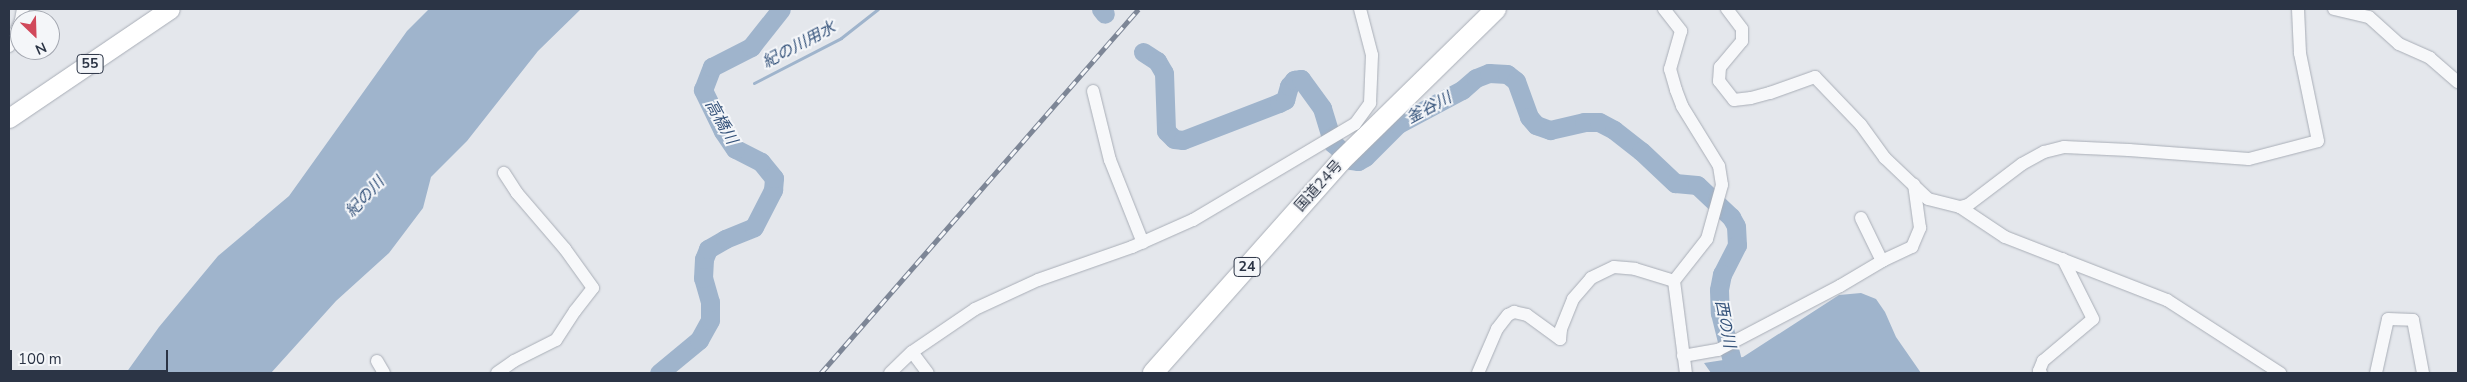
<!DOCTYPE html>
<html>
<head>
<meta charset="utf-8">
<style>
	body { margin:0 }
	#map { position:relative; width:2467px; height:382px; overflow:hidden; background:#e4e7ec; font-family:"Nunito Sans","Noto Sans JP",sans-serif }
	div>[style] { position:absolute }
	.water>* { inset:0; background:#9fb4cc }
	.stream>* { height:3px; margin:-1.5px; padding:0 1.5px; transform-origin:1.5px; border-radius:1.5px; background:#9fb4cc }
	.river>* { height:19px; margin:-9.5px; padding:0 9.5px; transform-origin:9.5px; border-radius:9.5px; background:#9fb4cc }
	.roads { filter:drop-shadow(0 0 1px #a9aeb7) drop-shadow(0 0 1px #a9aeb7) }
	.minor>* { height:12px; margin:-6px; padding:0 6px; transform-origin:6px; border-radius:6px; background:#f7f8fa }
	.primary>* { height:19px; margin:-9.5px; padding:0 9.5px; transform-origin:9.5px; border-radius:9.5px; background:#fff }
	.trunk>* { height:20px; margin:-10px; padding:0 10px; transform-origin:10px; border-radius:10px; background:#fff }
	.rail>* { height:5px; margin-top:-2.5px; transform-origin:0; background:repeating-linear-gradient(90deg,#f4f6f9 0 9px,#7d8696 0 18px); box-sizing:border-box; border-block:1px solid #7d8696 }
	span { translate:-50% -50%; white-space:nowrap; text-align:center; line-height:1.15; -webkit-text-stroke:4px #f4f6f9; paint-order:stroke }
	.shield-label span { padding:1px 4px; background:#f4f6f9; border:1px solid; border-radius:4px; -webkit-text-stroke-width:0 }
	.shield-label { font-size:14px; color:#2b3445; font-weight:700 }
	.street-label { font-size:15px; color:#2b3445 }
	.water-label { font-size:16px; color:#34527a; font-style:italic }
	.frame { position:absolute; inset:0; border:10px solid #2b3445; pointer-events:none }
	.north { position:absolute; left:10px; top:10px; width:50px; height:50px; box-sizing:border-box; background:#f4f6f9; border:1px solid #a4a8b1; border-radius:50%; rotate:156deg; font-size:14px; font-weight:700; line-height:20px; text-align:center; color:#2b3445 }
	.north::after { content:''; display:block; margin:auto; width:18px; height:22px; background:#d1495b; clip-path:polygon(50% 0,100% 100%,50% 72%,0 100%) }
	.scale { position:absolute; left:10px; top:350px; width:158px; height:22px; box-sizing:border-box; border:2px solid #2b3445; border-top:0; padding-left:6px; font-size:15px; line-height:18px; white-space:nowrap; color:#2b3445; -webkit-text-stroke:4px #f4f6f9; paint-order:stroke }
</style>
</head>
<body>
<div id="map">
	<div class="water">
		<i style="clip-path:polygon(429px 9px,581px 9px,538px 51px,467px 141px,431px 177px,423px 208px,389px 253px,336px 301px,271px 373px,126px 373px,159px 327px,218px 256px,289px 196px,407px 31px)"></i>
		<i style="clip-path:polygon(1861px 293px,1876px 299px,1885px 312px,1896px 337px,1921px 373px,1711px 373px,1704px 363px,1743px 357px,1839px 295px)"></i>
	</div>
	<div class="stream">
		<i style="left:754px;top:83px;width:98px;rotate:-27.3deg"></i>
		<i style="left:841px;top:38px;width:47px;rotate:-38.1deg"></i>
	</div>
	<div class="river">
		<i style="left:1101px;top:9px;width:6px;rotate:51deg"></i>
		<i style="left:1143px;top:52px;width:17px;rotate:33deg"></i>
		<i style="left:1157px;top:61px;width:14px;rotate:60deg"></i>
		<i style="left:1164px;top:73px;width:58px;rotate:88deg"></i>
		<i style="left:1166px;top:131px;width:11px;rotate:45deg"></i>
		<i style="left:1174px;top:139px;width:9px;rotate:6deg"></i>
		<i style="left:1183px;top:140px;width:103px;rotate:-21.1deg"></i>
		<i style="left:1279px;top:103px;width:7px;rotate:-27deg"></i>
		<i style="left:1285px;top:100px;width:15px;rotate:-74deg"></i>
		<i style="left:1289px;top:86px;width:8px;rotate:-50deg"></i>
		<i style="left:1294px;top:80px;width:7px;rotate:-8deg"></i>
		<i style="left:1301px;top:79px;width:36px;rotate:54deg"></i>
		<i style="left:1322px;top:108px;width:37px;rotate:73deg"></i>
		<i style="left:1333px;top:143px;width:25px;rotate:43deg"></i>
		<i style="left:1351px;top:160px;width:7px;rotate:8deg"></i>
		<i style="left:1358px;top:161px;width:8px;rotate:-30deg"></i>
		<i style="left:1365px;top:157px;width:47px;rotate:-45deg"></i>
		<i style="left:1398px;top:124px;width:72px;rotate:-28deg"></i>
		<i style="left:1462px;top:90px;width:18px;rotate:-41deg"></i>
		<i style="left:1476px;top:78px;width:14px;rotate:-21deg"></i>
		<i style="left:1489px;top:73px;width:18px;rotate:3deg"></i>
		<i style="left:1507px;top:74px;width:11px;rotate:38deg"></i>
		<i style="left:1516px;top:81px;width:38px;rotate:70deg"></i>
		<i style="left:1529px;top:117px;width:11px;rotate:49deg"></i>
		<i style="left:1536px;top:125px;width:15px;rotate:20deg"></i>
		<i style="left:1550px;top:130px;width:35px;rotate:-13deg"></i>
		<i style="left:1584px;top:122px;width:15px"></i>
		<i style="left:1599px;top:122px;width:17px;rotate:28deg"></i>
		<i style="left:1614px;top:130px;width:34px;rotate:38deg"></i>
		<i style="left:1641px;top:151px;width:47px;rotate:43.3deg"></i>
		<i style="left:1675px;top:183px;width:22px;rotate:5deg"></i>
		<i style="left:1697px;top:185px;width:47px;rotate:43.3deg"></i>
		<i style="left:1731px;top:217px;width:10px;rotate:61deg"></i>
		<i style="left:1736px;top:226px;width:19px;rotate:87deg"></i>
		<i style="left:1737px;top:245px;width:33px;rotate:117deg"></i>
		<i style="left:1722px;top:274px;width:16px;rotate:101deg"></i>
		<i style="left:1719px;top:290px;width:23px;rotate:88deg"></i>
		<i style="left:1720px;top:313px;width:62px;rotate:76deg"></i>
		<i style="left:659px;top:373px;width:52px;rotate:-39.5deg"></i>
		<i style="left:699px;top:340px;width:23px;rotate:-61deg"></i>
		<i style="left:710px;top:320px;width:18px;rotate:-90deg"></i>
		<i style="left:710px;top:302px;width:25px;rotate:-106deg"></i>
		<i style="left:703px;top:278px;width:19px;rotate:-87deg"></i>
		<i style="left:704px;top:259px;width:11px;rotate:-68deg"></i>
		<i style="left:708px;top:249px;width:20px;rotate:-30deg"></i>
		<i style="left:725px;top:239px;width:31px;rotate:-22deg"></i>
		<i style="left:754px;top:227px;width:42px;rotate:-62.8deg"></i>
		<i style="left:773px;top:190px;width:12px;rotate:-85deg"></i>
		<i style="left:774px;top:178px;width:21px;rotate:-129deg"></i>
		<i style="left:761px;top:162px;width:29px;rotate:-153deg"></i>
		<i style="left:735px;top:149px;width:22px;rotate:-124deg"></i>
		<i style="left:723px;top:131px;width:46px;rotate:-116deg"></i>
		<i style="left:703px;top:90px;width:25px;rotate:-69deg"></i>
		<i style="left:712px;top:67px;width:44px;rotate:-27.1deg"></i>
		<i style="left:751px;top:47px;width:48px;rotate:-51.7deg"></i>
	</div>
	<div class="roads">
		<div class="minor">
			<i style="left:1664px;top:9px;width:28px;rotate:52deg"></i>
			<i style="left:1681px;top:31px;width:40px;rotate:106deg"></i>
			<i style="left:1670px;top:69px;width:22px;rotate:74deg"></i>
			<i style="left:1676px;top:90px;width:17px;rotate:69deg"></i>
			<i style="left:1682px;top:106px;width:70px;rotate:58.3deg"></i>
			<i style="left:1719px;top:166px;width:19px;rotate:81deg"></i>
			<i style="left:1722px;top:185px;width:56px;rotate:105.5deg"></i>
			<i style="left:1707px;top:239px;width:53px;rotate:128.2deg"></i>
			<i style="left:1674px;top:281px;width:93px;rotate:82.6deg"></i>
			<i style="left:1727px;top:9px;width:25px;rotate:53deg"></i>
			<i style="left:1742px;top:29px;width:12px;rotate:90deg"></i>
			<i style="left:1742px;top:41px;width:34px;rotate:130deg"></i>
			<i style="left:1720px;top:67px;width:14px;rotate:94deg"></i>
			<i style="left:1719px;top:81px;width:24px;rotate:52deg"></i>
			<i style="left:1734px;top:100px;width:17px;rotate:-7deg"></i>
			<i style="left:1751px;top:98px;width:20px;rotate:-15deg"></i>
			<i style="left:1770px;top:93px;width:48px;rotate:-19.6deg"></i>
			<i style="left:1815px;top:77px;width:66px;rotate:46.2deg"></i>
			<i style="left:1861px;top:125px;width:41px;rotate:54deg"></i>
			<i style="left:1885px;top:158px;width:59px;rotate:43.6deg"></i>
			<i style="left:1928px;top:199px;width:33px;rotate:14deg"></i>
			<i style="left:1960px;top:207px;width:54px;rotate:33.7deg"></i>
			<i style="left:2005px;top:237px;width:174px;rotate:21.3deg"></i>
			<i style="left:2167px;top:300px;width:135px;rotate:32.9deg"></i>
			<i style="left:2334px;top:9px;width:36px;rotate:13deg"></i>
			<i style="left:2369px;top:17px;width:40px;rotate:42deg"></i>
			<i style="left:2399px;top:44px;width:34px;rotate:24deg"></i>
			<i style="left:2430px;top:58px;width:37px;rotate:41deg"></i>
			<i style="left:21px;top:20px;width:11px;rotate:-80deg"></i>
			<i style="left:9px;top:46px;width:26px;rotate:-65deg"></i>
			<i style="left:1093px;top:91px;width:71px;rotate:76.2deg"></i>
			<i style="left:1110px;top:160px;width:89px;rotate:68.3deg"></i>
			<i style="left:1960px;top:207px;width:8px;rotate:-14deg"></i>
			<i style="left:1968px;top:205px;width:68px;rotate:-37.2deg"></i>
			<i style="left:2022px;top:164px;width:25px;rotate:-29deg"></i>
			<i style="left:2044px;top:152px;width:21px;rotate:-14deg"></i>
			<i style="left:2064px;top:147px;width:65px;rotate:2.6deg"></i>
			<i style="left:2129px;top:150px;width:120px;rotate:4.3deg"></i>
			<i style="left:2249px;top:159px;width:71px;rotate:-14.6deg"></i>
			<i style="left:2318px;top:141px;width:90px;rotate:-101.6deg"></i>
			<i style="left:2300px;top:53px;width:44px;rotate:-92.6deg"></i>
			<i style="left:1861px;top:218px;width:48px;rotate:64deg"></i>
			<i style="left:912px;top:352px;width:26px;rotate:53deg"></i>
			<i style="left:1683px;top:356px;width:36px;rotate:-10deg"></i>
			<i style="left:1718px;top:350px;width:138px;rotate:-27.7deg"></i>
			<i style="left:1840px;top:286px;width:51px;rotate:-30.6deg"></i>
			<i style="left:1884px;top:260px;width:31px;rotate:-25deg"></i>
			<i style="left:1912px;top:247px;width:21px;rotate:-67deg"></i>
			<i style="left:1920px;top:228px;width:44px;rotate:-97.8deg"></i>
			<i style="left:377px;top:361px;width:14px;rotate:60deg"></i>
			<i style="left:497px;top:373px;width:21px;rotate:-35deg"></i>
			<i style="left:514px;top:361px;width:47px;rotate:-26.6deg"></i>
			<i style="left:556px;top:340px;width:35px;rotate:-57deg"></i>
			<i style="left:575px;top:311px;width:29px;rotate:-52deg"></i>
			<i style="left:593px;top:288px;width:48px;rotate:-125.7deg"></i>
			<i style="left:565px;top:249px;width:74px;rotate:-130.6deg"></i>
			<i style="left:517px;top:193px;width:24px;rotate:-123deg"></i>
			<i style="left:890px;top:373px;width:30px;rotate:-44deg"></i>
			<i style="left:912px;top:352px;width:76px;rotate:-34.3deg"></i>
			<i style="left:975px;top:309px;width:69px;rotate:-24.7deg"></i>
			<i style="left:1038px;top:280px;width:100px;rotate:-19.3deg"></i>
			<i style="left:1132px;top:247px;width:67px;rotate:-23.9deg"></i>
			<i style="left:1193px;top:220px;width:188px;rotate:-30.7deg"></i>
			<i style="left:1355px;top:124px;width:26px;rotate:-54deg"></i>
			<i style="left:1370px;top:103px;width:48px;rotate:-87.6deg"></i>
			<i style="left:1372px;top:55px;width:48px;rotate:-104.6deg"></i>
			<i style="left:1478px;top:373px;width:48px;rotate:-66.6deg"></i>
			<i style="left:1497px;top:329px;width:18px;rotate:-52deg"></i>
			<i style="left:1508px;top:315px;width:7px;rotate:-27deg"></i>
			<i style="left:1514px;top:312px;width:13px;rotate:13deg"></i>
			<i style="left:1527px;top:315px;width:41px;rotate:36deg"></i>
			<i style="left:1560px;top:339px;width:10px;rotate:-84deg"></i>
			<i style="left:1561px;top:329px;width:32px;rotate:-68deg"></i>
			<i style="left:1573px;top:299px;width:28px;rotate:-49deg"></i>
			<i style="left:1591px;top:278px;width:25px;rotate:-26deg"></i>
			<i style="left:1614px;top:267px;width:21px;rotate:5deg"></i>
			<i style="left:1635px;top:269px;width:41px;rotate:17.1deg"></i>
			<i style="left:2041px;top:373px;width:3px;rotate:-135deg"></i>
			<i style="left:2039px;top:371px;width:11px;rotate:-68deg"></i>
			<i style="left:2043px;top:361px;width:65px;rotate:-40deg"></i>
			<i style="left:2093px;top:319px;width:67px;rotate:-116.6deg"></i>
			<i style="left:2376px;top:373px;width:55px;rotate:-77.5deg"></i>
			<i style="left:2388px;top:319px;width:25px;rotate:2deg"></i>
			<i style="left:2413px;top:320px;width:54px;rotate:79.3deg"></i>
		</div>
		<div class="primary">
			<i style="left:9px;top:118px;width:194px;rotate:-34.1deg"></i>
		</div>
		<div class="trunk">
			<i style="left:1153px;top:373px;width:283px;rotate:-48.4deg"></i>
			<i style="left:1341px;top:161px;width:217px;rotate:-44.4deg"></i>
		</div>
	</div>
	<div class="rail">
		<i style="left:821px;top:373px;width:483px;rotate:-48.9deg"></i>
	</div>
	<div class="shield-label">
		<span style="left:90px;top:64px">55</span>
		<span style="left:1247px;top:267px">24</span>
	</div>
	<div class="street-label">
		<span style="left:1319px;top:186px;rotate:-48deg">国道24号</span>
	</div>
	<div class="water-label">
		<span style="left:799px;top:45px;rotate:-28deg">紀の川用水</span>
		<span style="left:1429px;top:108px;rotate:-28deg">釜谷川</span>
		<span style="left:721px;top:122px;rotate:61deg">高橋川</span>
		<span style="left:365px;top:197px;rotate:-47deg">紀の川</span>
		<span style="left:1725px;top:324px;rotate:79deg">西の川</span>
	</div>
	<div class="frame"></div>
	<div class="north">N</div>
	<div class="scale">100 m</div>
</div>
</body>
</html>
